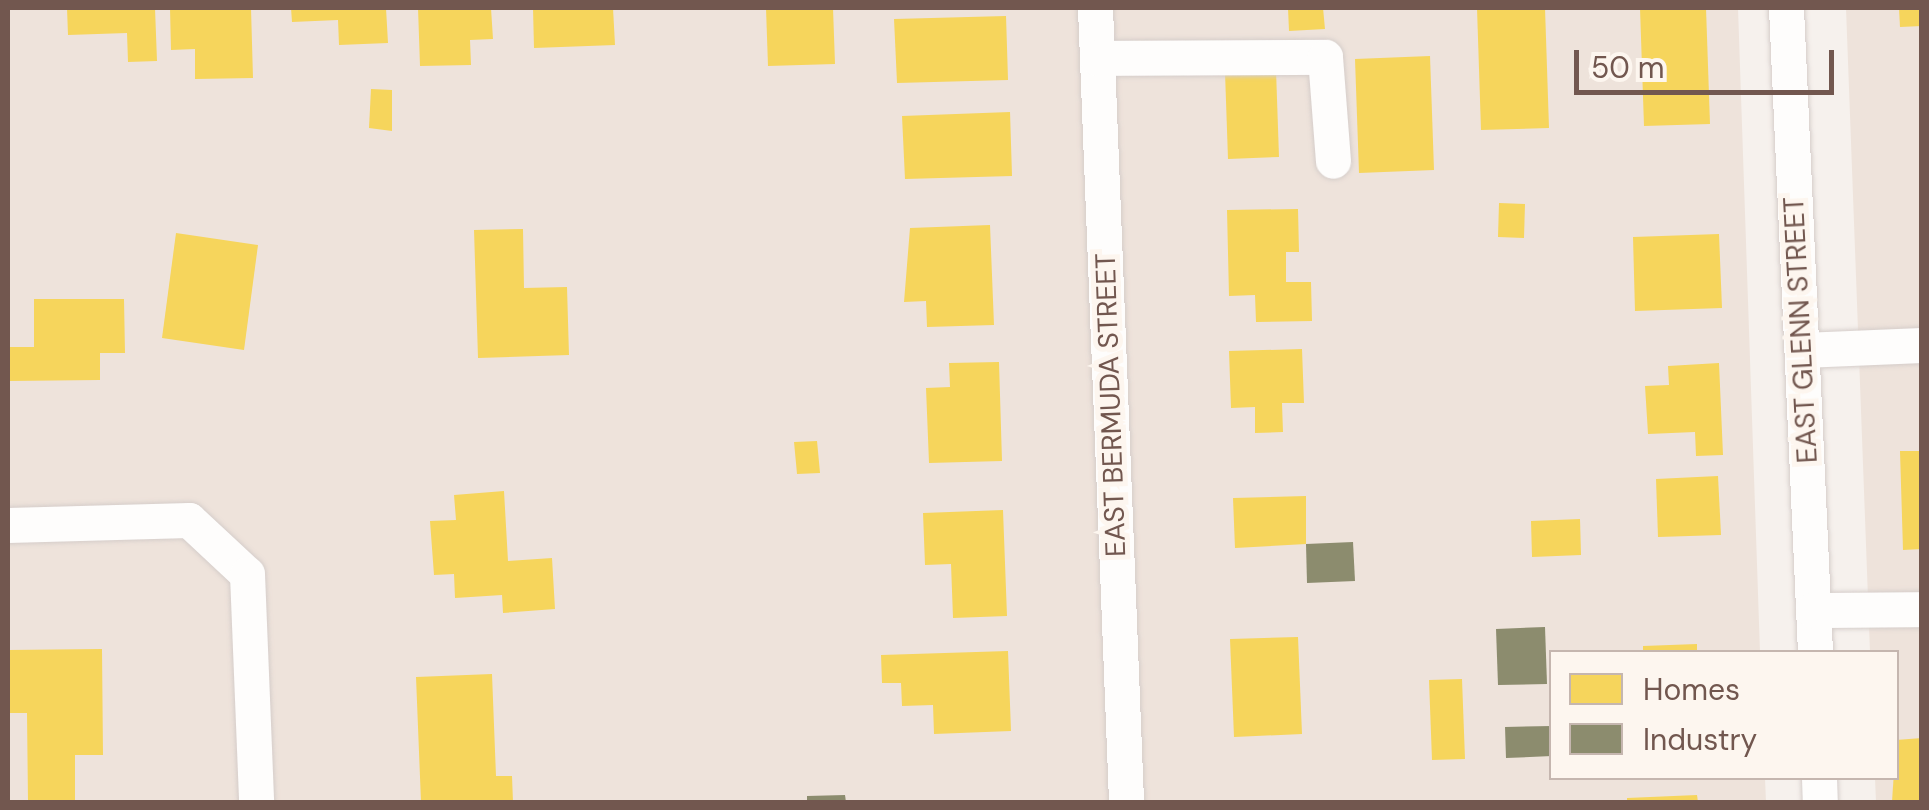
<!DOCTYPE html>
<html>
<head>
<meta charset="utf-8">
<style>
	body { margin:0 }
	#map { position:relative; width:1929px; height:810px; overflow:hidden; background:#f6f1ed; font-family:"DM Sans",sans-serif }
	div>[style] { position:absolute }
	.residential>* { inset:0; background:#eee3db }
	.homes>* { inset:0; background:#f6d55c }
	.industry>* { inset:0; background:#8c8c6e }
	.roads { filter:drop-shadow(0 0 2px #d5cdca) drop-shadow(0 0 2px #d5cdca) }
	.minor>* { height:35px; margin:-17.5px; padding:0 17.5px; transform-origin:17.5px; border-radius:17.5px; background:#fefdfc }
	span { translate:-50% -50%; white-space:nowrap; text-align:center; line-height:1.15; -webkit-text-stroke:10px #fdf6ef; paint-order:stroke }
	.street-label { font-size:28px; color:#72574f }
	.frame { position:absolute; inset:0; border:10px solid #72574f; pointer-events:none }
	.legend { position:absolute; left:1549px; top:650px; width:350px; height:130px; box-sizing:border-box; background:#fdf6ef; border:2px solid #c5b6af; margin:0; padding:12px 18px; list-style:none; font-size:30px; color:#72574f }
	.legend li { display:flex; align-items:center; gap:20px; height:50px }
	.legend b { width:50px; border:2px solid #c5b6af }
	.scale { position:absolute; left:1574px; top:50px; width:260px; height:45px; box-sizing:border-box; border:5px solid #72574f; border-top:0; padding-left:12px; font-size:30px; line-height:35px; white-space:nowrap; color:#72574f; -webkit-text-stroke:8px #fdf6ef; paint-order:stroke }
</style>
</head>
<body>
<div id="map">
	<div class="residential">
		<i style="clip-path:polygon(8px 8px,1738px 8px,1760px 652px,1552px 652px,1552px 778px,1765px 778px,1766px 802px,8px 802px)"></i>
		<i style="clip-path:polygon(1846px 8px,1921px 8px,1921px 802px,1876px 802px,1875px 778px,1896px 778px,1896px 652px,1870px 652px)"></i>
	</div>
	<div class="homes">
		<i style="clip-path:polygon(67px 8px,155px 8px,157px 61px,128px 62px,127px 33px,68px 35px)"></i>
		<i style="clip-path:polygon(170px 8px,251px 8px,253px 78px,195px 79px,195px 49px,171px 50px)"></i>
		<i style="clip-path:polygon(291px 8px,386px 8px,388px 43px,339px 45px,338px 20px,292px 22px)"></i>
		<i style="clip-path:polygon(418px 8px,491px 8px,493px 39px,470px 40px,471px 65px,420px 66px)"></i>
		<i style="clip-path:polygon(533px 8px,613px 8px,615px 45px,534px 48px)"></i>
		<i style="clip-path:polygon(766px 8px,833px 8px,835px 64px,768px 66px)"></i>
		<i style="clip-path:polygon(1288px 8px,1323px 8px,1325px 29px,1289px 31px)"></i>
		<i style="clip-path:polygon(1477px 8px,1545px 8px,1549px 128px,1481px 130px)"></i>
		<i style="clip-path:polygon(1640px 8px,1706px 8px,1710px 124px,1644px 126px)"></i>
		<i style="clip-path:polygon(1899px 8px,1922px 8px,1922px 26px,1900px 27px)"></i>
		<i style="clip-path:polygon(1006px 16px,1008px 80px,897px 83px,894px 19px)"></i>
		<i style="clip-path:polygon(1430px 56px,1434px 170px,1359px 173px,1355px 59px)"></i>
		<i style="clip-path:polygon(1276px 70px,1279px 157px,1228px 159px,1225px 72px)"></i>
		<i style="clip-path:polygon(371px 89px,392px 90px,392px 131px,369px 128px)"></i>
		<i style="clip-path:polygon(1010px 112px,1012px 176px,905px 179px,902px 116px)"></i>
		<i style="clip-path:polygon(1499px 203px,1525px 204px,1524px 238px,1498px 237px)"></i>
		<i style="clip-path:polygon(1298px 209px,1299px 252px,1286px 252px,1286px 282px,1311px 282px,1312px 321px,1256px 322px,1255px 295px,1229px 296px,1227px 210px)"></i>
		<i style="clip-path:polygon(990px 225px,994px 325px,927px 327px,926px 301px,904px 302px,910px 228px)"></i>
		<i style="clip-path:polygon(523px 229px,524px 288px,567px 287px,569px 355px,478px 358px,474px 230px)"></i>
		<i style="clip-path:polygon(176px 233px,258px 245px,244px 350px,162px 338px)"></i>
		<i style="clip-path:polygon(1719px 234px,1722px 308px,1635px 311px,1633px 237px)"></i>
		<i style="clip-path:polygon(34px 299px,124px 299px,125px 353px,100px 353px,100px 380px,8px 381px,8px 347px,34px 347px)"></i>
		<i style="clip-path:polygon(1302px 349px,1304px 403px,1282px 403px,1283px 432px,1255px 433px,1255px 407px,1231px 408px,1229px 351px)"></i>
		<i style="clip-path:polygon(999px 362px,1002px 461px,929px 463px,926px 388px,950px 387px,949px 363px)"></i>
		<i style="clip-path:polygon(1719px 363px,1723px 455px,1696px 456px,1695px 432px,1648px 434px,1645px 386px,1669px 385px,1668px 366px)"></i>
		<i style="clip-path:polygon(817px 441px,820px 473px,797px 474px,794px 442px)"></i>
		<i style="clip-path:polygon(1900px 451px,1922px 451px,1922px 549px,1903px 550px)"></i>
		<i style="clip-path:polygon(1718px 476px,1721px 535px,1658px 537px,1656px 479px)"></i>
		<i style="clip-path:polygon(504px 491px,508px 561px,552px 558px,555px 609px,503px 613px,502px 595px,455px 598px,454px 574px,434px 575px,430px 521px,456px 520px,454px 495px)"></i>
		<i style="clip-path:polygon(1306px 496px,1306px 544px,1235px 548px,1233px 498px)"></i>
		<i style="clip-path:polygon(1003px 510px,1007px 616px,953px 618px,951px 564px,925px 565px,923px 513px)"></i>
		<i style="clip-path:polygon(1580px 519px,1581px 555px,1532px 557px,1531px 521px)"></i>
		<i style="clip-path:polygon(1298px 637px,1302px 734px,1234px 737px,1230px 639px)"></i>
		<i style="clip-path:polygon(1697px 644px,1697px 652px,1643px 652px,1643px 646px)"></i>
		<i style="clip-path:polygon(102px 649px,103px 755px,75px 755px,75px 802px,28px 802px,27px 713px,8px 713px,8px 650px)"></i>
		<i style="clip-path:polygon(1008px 651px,1011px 731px,934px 734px,933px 705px,902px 706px,901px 683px,882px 683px,881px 655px)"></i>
		<i style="clip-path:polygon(492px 674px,496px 776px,512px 776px,513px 802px,421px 802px,416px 677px)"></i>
		<i style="clip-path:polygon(1462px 679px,1465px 759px,1432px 760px,1429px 680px)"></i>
		<i style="clip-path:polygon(1922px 738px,1922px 802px,1892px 802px,1896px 740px)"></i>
		<i style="clip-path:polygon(1697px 795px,1698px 802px,1627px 802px,1627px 798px)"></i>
	</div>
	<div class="industry">
		<i style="clip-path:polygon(1353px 542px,1355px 581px,1307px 583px,1306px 544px)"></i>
		<i style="clip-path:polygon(1545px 627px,1547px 684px,1498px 685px,1496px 629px)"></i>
		<i style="clip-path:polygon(1552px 726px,1552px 756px,1506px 758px,1505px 727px)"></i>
		<i style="clip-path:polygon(845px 795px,846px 802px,807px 802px,807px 796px)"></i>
	</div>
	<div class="roads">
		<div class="minor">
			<i style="left:1095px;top:8px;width:795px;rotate:87.76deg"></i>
			<i style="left:1786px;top:8px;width:645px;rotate:87.42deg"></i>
			<i style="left:1097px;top:58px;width:228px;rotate:-0.3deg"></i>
			<i style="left:1325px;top:57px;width:104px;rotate:85.6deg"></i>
			<i style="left:1802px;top:350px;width:120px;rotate:-2.4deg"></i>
			<i style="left:8px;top:525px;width:181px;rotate:-1.6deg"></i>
			<i style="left:189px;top:520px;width:79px;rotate:43deg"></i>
			<i style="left:247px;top:574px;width:228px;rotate:87.7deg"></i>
			<i style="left:1813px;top:610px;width:109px;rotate:-0.5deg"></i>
			<i style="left:1819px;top:778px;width:24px;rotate:88deg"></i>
		</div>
	</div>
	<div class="street-label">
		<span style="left:1801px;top:330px;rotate:-93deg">EAST GLENN STREET</span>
		<span style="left:1111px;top:405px;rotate:-92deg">EAST BERMUDA STREET</span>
	</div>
	<div class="frame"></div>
	<ul class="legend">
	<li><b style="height:28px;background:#f6d55c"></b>Homes</li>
	<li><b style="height:28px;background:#8c8c6e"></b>Industry</li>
	</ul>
	<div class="scale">50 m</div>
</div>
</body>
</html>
